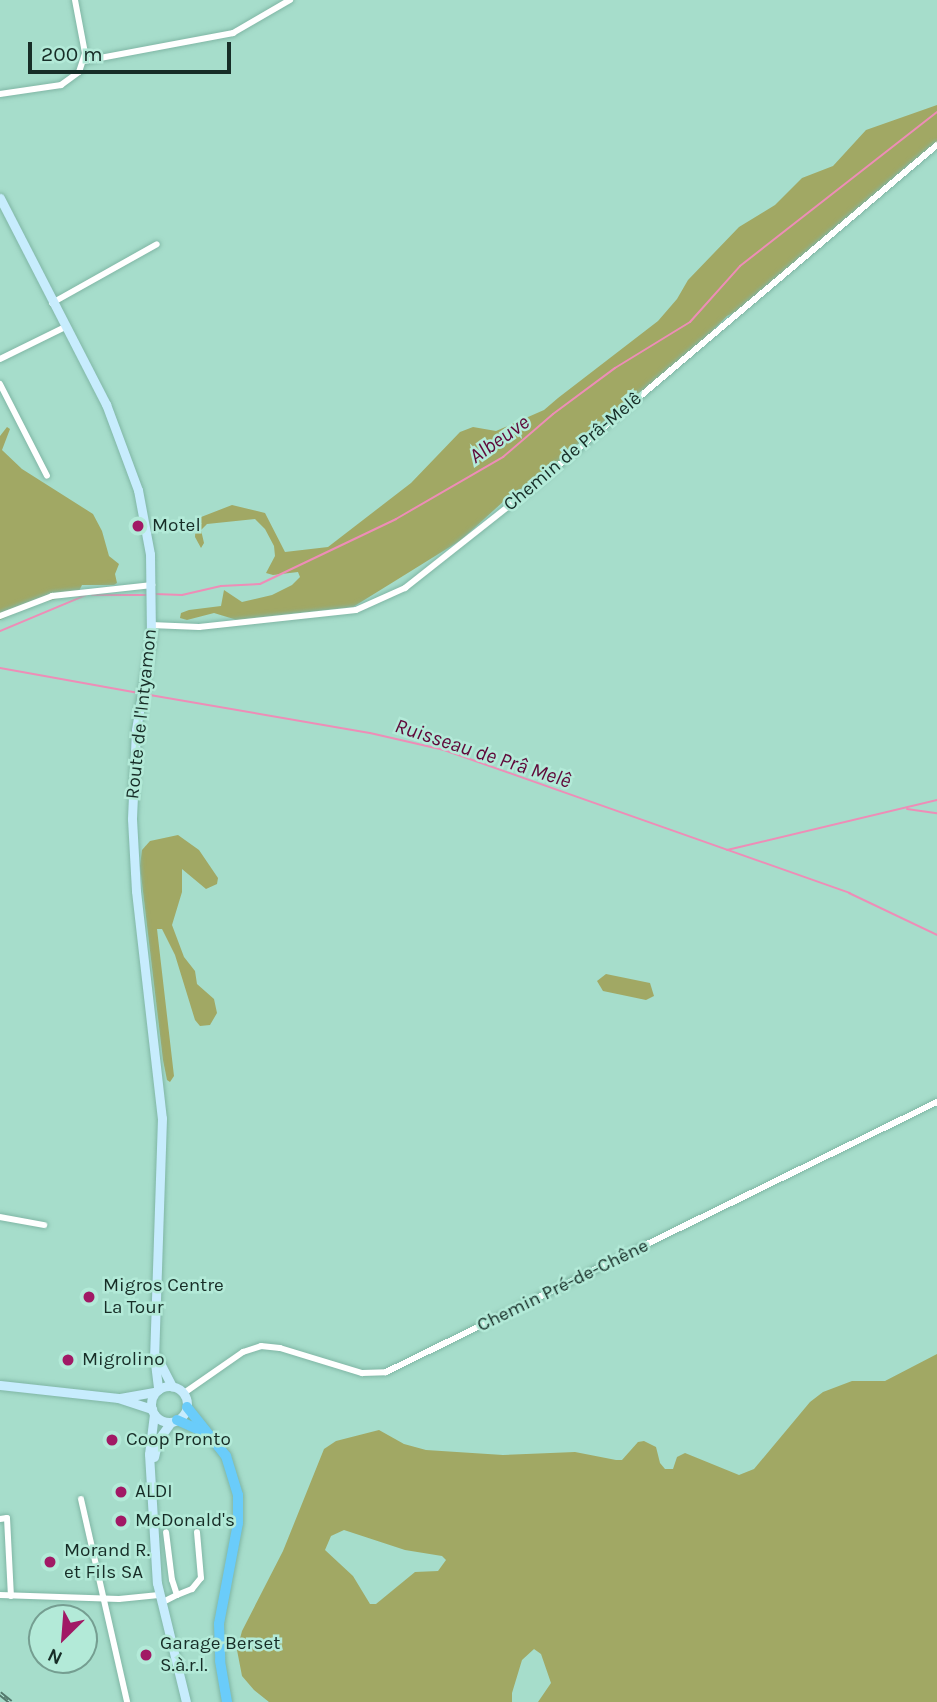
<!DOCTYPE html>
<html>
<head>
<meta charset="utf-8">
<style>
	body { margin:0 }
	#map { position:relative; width:937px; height:1702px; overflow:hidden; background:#a6ddcb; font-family:Karla,sans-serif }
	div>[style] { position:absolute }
	.green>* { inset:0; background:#a1a864 }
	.stream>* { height:2px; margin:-1px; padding:0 1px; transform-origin:1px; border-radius:1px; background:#ee8db7 }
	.roads { filter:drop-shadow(0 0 2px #80b6a5) drop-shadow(0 0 2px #80b6a5) }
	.minor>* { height:6px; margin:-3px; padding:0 3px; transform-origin:3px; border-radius:3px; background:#fff }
	.secondary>* { height:9px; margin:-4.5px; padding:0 4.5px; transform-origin:4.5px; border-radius:4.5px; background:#c7ecfd }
	.secondary>.ring { margin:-4.5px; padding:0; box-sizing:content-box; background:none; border:9px solid #c7ecfd; border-radius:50% }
	.trunk>* { height:10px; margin:-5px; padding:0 5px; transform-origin:5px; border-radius:5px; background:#6accfa }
	.rail>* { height:4.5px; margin-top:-2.25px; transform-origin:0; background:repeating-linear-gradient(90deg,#b3ead8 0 5px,#54796d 0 10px); box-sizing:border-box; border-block:2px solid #54796d }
	.dots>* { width:19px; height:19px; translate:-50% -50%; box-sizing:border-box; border:4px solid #b3ead8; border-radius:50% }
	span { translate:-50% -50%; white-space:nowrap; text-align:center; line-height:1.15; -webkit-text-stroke:5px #b3ead8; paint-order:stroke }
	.street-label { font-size:19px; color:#172d27 }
	.poi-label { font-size:19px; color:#172d27 }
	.left { translate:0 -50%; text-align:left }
	.water-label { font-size:21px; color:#5f0839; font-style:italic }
	.north { position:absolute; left:28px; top:1604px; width:70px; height:70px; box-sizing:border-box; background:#b3ead8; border:2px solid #759e91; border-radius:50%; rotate:205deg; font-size:19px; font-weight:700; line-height:28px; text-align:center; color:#172d27 }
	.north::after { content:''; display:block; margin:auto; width:24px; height:32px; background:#a11965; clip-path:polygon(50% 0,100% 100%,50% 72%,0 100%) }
	.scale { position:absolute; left:28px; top:42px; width:203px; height:32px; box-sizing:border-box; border:4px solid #172d27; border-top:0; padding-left:9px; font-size:21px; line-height:24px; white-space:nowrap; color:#172d27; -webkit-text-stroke:5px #b3ead8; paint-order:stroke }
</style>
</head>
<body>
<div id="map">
	<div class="green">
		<i style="clip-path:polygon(937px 105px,937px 146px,907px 166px,752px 304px,727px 316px,669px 375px,591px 433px,547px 480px,515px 491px,461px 540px,353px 607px,237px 620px,214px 613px,187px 620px,180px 618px,181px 613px,189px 610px,221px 606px,224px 590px,242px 602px,272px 595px,292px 585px,300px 577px,298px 572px,273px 575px,266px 573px,275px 556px,274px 546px,265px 529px,255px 519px,207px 524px,201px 530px,204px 543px,201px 548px,195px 537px,196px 519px,232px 505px,265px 513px,285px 552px,328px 547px,411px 483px,460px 432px,473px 427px,496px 431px,544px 410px,558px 398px,658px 321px,677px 299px,688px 280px,739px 227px,775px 205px,802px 178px,833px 166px,866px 130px)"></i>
		<i style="clip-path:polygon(7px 427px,10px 429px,2px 450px,22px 469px,93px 514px,102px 531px,109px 556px,119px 564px,115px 574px,117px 583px,114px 585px,82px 585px,78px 593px,30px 606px,0 620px,0 436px)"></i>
		<i style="clip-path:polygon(178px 835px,199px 850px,218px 878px,217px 884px,206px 889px,182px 869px,182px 892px,172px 925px,184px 957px,195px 971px,197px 984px,214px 999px,217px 1013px,210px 1025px,200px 1026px,195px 1020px,175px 955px,162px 929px,157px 929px,174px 1076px,170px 1082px,167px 1080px,163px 1060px,140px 866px,142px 850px,150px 841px)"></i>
		<i style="clip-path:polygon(606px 974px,650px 983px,654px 996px,646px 1000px,603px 991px,597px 981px)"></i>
		<i style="clip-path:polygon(evenodd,937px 1354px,937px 1702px,538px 1702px,551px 1683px,541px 1654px,534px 1649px,522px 1660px,512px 1693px,512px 1702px,269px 1702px,254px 1690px,242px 1676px,237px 1650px,242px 1631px,283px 1551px,324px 1449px,336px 1441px,379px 1430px,404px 1444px,426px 1450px,503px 1455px,575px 1452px,616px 1460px,622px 1460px,638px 1442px,644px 1441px,656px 1447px,660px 1463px,665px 1469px,673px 1469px,677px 1457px,685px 1453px,739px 1475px,754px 1469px,810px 1402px,823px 1392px,852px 1381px,885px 1381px,937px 1354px,344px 1530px,405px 1550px,442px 1556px,446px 1560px,438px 1571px,415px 1572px,376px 1604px,370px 1604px,353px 1576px,325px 1550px,331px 1536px,344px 1530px)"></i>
	</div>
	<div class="stream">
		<i style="left:155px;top:594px;width:27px;rotate:2deg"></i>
		<i style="left:182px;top:595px;width:40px;rotate:-13deg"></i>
		<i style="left:221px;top:586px;width:39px;rotate:-3deg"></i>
		<i style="left:260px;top:584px;width:151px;rotate:-25.5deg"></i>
		<i style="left:396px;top:519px;width:124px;rotate:-30.1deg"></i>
		<i style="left:503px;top:457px;width:66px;rotate:-40.7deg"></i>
		<i style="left:553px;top:414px;width:77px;rotate:-36.6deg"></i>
		<i style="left:615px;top:368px;width:88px;rotate:-31.5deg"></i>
		<i style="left:690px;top:322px;width:75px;rotate:-48.2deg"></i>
		<i style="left:740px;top:266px;width:250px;rotate:-38deg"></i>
		<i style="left:92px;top:595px;width:54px"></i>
		<i style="left:0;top:631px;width:93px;rotate:-22.7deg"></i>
		<i style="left:0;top:668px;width:141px;rotate:10.2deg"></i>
		<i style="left:144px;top:694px;width:229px;rotate:9.8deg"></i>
		<i style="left:370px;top:733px;width:76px;rotate:12.9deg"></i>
		<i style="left:444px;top:750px;width:430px;rotate:19.4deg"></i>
		<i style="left:849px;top:893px;width:98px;rotate:25.5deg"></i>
		<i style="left:907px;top:809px;width:30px;rotate:8deg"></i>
		<i style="left:727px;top:850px;width:216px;rotate:-13.4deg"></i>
	</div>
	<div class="roads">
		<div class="minor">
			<i style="left:84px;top:61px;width:152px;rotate:-10.6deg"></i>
			<i style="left:233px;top:33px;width:66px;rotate:-30.1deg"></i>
			<i style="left:0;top:94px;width:62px;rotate:-8.4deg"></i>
			<i style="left:61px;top:85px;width:22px;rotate:-36deg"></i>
			<i style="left:79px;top:72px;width:20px;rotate:-72deg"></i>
			<i style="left:85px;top:53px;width:54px;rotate:-100.7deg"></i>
			<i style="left:52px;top:303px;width:120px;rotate:-29.3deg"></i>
			<i style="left:0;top:359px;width:72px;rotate:-26.2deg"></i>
			<i style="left:0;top:384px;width:103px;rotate:62.9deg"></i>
			<i style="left:0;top:616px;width:56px;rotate:-21deg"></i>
			<i style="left:52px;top:596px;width:101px;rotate:-6.3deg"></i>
			<i style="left:151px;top:625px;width:48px;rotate:2.4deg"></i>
			<i style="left:199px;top:627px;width:158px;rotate:-6.2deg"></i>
			<i style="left:356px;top:610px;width:54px;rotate:-24.2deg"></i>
			<i style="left:405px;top:588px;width:163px;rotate:-38.3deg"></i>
			<i style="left:533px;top:487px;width:529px;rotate:-40.25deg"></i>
			<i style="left:0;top:1217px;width:45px;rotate:10.3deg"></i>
			<i style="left:184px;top:1393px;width:72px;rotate:-34.8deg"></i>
			<i style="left:243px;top:1352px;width:19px;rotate:-18deg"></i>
			<i style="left:261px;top:1346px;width:19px;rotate:6deg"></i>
			<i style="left:280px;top:1348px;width:86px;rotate:17deg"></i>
			<i style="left:362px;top:1373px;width:24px;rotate:-2deg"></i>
			<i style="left:386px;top:1372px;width:614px;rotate:-26.11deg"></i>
			<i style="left:81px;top:1499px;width:208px;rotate:77.2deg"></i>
			<i style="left:0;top:1519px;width:7px;rotate:-8deg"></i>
			<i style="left:7px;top:1518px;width:78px;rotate:87.1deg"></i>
			<i style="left:0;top:1595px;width:119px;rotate:1.9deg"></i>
			<i style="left:119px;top:1599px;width:40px;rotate:-5.7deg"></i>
			<i style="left:177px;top:1595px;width:16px;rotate:-22deg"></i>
			<i style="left:192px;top:1589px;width:14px;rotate:-51deg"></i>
			<i style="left:201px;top:1578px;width:46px;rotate:-95deg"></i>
			<i style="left:161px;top:1603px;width:18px;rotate:-27deg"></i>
			<i style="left:177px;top:1595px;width:16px;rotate:-108deg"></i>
			<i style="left:172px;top:1580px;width:48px;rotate:-97.1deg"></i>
		</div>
		<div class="secondary">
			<i style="left:0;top:198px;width:232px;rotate:62.8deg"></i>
			<i style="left:106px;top:404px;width:92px;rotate:69.6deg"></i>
			<i style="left:138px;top:490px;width:65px;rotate:79.4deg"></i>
			<i style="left:150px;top:554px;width:86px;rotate:89.3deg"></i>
			<i style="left:151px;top:640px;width:91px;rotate:99.5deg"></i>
			<i style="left:136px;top:730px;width:89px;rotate:92.6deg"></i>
			<i style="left:132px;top:819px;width:72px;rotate:86.8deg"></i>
			<i style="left:136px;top:891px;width:228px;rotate:83.5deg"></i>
			<i style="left:162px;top:1118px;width:237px;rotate:91.9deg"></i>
			<i style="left:154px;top:1355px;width:35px;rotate:83deg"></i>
			<i style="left:157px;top:1357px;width:33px;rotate:63deg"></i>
			<i style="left:0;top:1385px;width:119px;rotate:6.3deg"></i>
			<i style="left:118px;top:1398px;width:36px;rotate:18deg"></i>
			<i class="ring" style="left:151px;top:1386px;width:27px;height:27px"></i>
			<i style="left:120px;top:1398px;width:36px;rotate:-10deg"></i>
			<i style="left:154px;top:1414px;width:40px;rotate:97.1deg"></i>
			<i style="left:149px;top:1454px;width:129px;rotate:86.5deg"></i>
			<i style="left:157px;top:1583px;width:122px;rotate:76.3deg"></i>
			<i style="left:154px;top:1457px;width:17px;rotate:-77deg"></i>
			<i style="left:158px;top:1440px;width:22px;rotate:-54deg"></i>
		</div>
		<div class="trunk">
			<i style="left:187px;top:1407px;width:63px;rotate:51.5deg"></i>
			<i style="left:226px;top:1456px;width:41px;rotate:72.9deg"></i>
			<i style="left:238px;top:1495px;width:28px;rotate:90deg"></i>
			<i style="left:238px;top:1523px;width:103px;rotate:100.7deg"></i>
			<i style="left:219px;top:1624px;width:37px;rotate:88deg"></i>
			<i style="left:220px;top:1661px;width:42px;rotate:80.3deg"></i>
			<i style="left:177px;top:1420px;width:30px;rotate:24deg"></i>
		</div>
	</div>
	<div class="rail">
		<i style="left:0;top:1693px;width:14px;rotate:39deg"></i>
	</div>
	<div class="dots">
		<i style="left:138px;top:526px;background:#a11965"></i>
		<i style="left:89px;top:1297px;background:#a11965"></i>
		<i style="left:68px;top:1360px;background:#a11965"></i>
		<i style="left:112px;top:1440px;background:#a11965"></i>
		<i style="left:121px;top:1492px;background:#a11965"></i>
		<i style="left:121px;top:1521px;background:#a11965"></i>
		<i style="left:50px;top:1562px;background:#a11965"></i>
		<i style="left:146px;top:1655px;background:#a11965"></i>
	</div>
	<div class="street-label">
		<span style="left:573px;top:452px;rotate:-40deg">Chemin de Prâ-Melê</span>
		<span style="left:142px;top:714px;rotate:-84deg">Route de l'Intyamon</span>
		<span style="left:563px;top:1286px;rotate:-26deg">Chemin Pré-de-Chêne</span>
	</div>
	<div class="poi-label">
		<span class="left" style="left:152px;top:526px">Motel</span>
		<span class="left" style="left:103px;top:1297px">Migros Centre<br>La Tour</span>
		<span class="left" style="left:82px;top:1360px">Migrolino</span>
		<span class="left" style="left:126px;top:1440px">Coop Pronto</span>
		<span class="left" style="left:135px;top:1492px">ALDI</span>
		<span class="left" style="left:135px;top:1521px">McDonald's</span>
		<span class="left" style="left:64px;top:1562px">Morand R.<br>et Fils SA</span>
		<span class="left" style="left:160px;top:1655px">Garage Berset<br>S.à.r.l.</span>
	</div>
	<div class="water-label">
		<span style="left:499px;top:439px;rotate:-35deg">Albeuve</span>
		<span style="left:483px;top:753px;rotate:18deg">Ruisseau de Prâ Melê</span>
	</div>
	<div class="north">N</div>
	<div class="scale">200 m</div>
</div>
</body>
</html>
